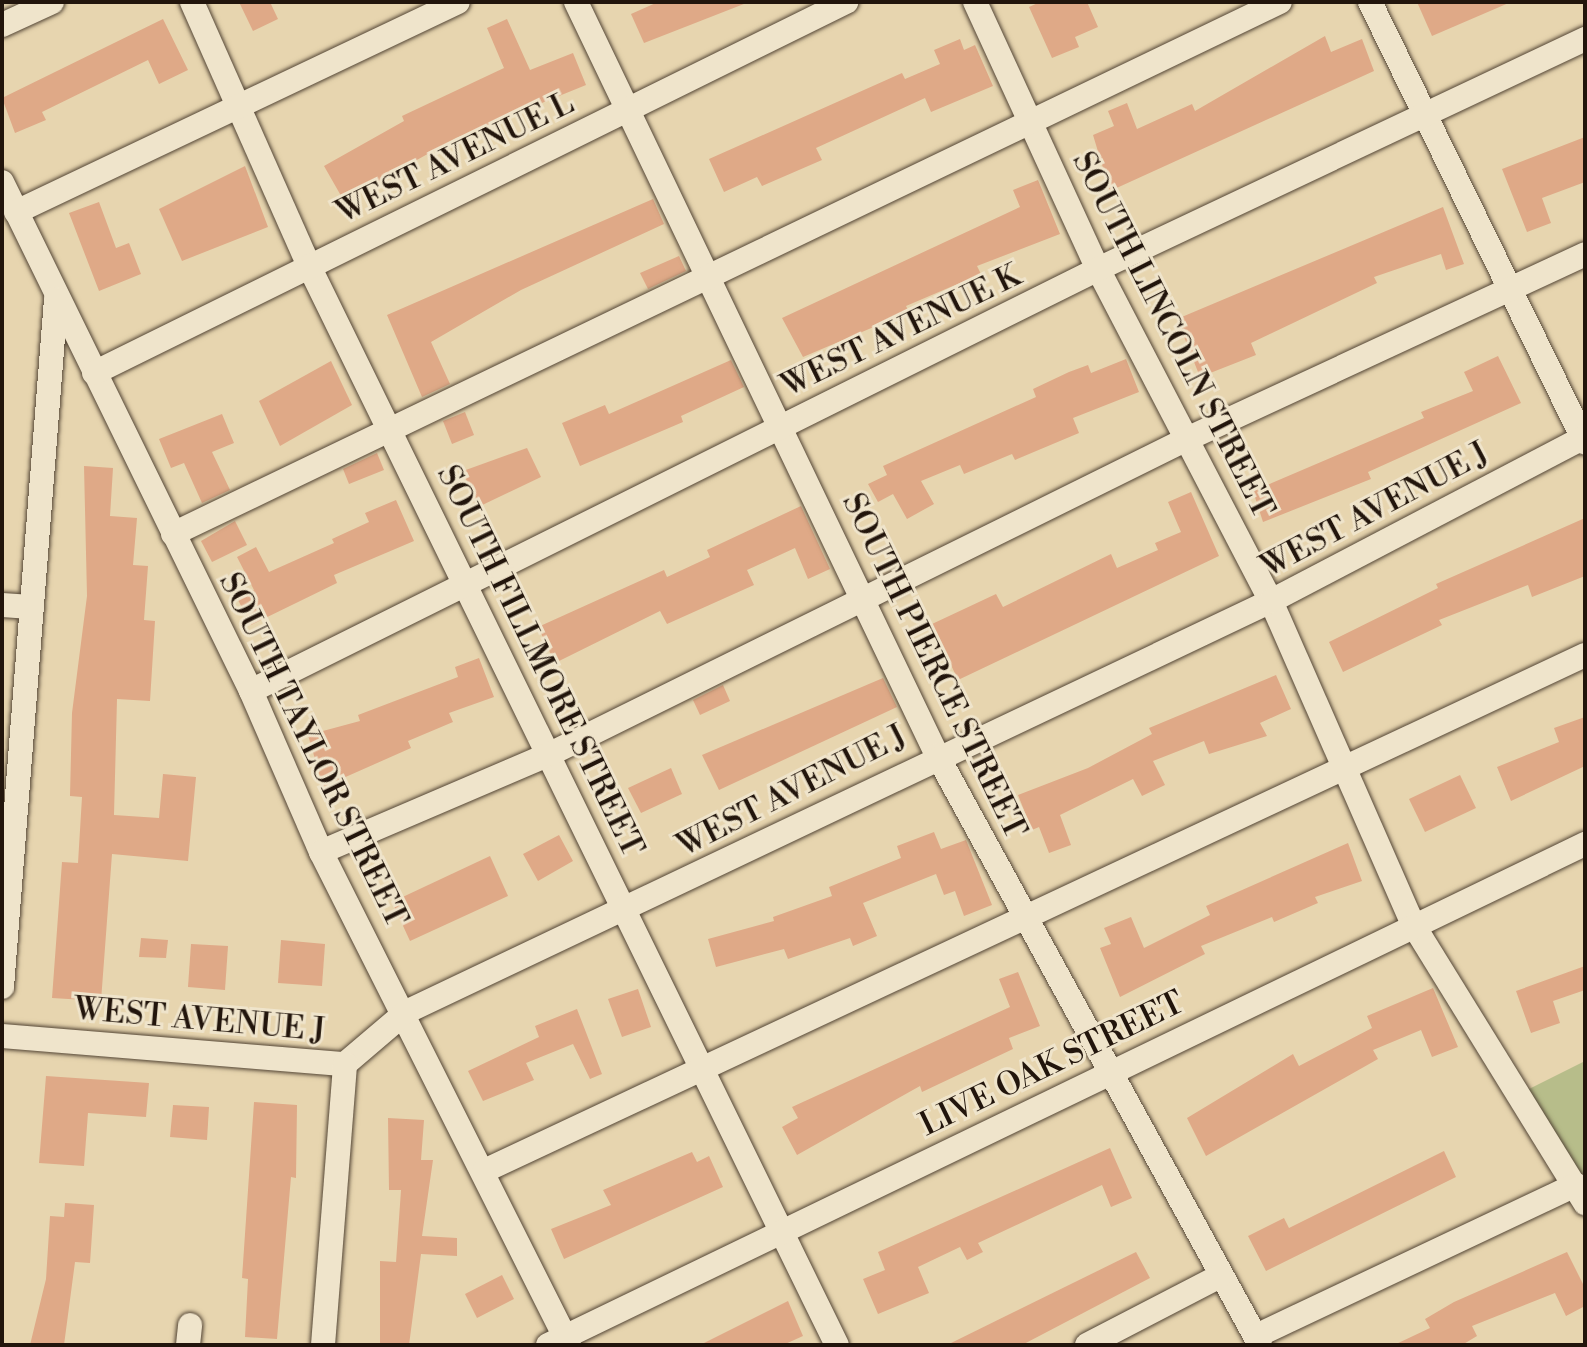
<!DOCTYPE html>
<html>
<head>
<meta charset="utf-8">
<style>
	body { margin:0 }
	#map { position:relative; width:1587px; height:1347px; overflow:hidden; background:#e7d5af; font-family:"Libre Bodoni",serif }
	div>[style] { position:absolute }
	.green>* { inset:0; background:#b7bd8a }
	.building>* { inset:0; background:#dfa987 }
	.roads { filter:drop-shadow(0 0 2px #534535) drop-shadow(0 0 2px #534535) }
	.minor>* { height:24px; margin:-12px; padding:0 12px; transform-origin:12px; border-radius:12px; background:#efe4cb }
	span { translate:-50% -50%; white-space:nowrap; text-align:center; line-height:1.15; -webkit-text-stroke:6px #efe4cb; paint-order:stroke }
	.street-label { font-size:32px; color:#22150c }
	.frame { position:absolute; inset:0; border:4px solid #22150c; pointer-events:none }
</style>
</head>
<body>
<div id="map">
	<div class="green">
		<i style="clip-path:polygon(1585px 1061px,1585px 1196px,1527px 1090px)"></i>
	</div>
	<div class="building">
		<i style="clip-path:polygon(239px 2px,270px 2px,278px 19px,253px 31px)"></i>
		<i style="clip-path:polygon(658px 2px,749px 2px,644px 43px,631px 14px)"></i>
		<i style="clip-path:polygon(1040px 2px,1087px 2px,1098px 27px,1075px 37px,1079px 47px,1052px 58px,1029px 7px)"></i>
		<i style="clip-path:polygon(1417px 2px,1511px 2px,1432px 36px)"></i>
		<i style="clip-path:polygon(163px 19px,188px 70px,159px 84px,148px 60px,42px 112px,46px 120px,15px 133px,2px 98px)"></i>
		<i style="clip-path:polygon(507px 19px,530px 70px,573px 53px,586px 85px,456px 138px,344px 201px,324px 166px,404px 121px,402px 116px,504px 68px,487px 28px)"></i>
		<i style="clip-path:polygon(1325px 36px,1331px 52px,1362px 39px,1374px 71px,1110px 191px,1093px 135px,1114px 126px,1108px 111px,1127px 103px,1137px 129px,1192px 104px,1195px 111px)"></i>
		<i style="clip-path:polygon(960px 39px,964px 50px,975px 45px,993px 86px,931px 112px,925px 98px,816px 148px,822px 160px,762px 186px,757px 177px,724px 192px,709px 159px,902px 73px,905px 79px,940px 64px,934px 50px)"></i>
		<i style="clip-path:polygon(1585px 137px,1585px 182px,1542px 198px,1551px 223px,1527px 232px,1502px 169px)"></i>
		<i style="clip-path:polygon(245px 166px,268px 227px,182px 261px,159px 209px)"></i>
		<i style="clip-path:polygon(1038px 180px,1060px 234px,977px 266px,981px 274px,906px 306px,909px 312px,803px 357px,782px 318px,1020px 207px,1013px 190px)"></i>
		<i style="clip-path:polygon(653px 199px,664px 224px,521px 290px,431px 342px,450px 384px,422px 397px,387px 315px)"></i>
		<i style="clip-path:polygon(99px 202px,116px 248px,129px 243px,141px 274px,99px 291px,69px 213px)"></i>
		<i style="clip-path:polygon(1443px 207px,1464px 264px,1446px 270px,1441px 254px,1374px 277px,1377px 283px,1251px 343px,1256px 355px,1200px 377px,1177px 319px)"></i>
		<i style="clip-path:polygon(679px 256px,686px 271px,648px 289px,640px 273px)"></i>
		<i style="clip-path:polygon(1498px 356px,1521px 403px,1368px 472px,1371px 479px,1263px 522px,1253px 491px,1424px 418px,1421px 412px,1473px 391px,1464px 372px)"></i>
		<i style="clip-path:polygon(1126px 359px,1139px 392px,1073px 418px,1079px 433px,1015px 460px,1012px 454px,964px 474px,960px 465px,921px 481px,934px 504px,907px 519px,893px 494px,878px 502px,868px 484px,887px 475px,883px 466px,1036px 397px,1033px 389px,1069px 372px,1088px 365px,1091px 373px)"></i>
		<i style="clip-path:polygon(731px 360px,744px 387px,681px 416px,683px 422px,580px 466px,562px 423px,605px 405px,609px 414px)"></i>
		<i style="clip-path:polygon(331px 361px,352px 405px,280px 446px,259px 401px)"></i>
		<i style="clip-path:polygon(465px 412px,474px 435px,452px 444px,443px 421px)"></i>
		<i style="clip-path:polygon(222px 414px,234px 443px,212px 452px,230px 490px,202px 503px,184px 463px,171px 468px,159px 439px)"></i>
		<i style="clip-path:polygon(527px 448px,541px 477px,476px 508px,463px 471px)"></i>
		<i style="clip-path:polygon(377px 453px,384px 470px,349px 484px,343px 469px)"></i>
		<i style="clip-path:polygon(84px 466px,113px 468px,110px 516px,137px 518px,133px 565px,148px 566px,144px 620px,155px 621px,150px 701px,117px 699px,114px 815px,159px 818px,163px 774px,196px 777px,188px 861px,112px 854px,101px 1001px,52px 998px,62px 862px,78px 863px,82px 797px,70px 796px,72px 713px,87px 596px)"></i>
		<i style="clip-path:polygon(1191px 492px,1219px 556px,958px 680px,932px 624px,996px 594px,1003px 607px,1111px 554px,1117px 568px,1158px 550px,1155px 543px,1181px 532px,1168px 502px)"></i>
		<i style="clip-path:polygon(396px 500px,414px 541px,334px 575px,337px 583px,251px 625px,237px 598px,254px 590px,237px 557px,256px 547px,269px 572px,334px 543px,332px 539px,369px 522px,365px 513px)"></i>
		<i style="clip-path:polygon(801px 506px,830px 569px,808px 579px,795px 548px,747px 570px,754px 585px,667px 624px,660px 611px,555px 663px,538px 627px,664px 570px,667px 577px,710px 557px,707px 550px)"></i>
		<i style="clip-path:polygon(1585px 518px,1585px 576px,1532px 597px,1528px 585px,1439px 620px,1442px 625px,1343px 672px,1329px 642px,1438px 588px,1436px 584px)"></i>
		<i style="clip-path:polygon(235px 521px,247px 545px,212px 562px,201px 541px)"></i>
		<i style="clip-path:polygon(479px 658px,494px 697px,449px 713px,453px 722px,408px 741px,411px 748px,323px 787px,308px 735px,360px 721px,358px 715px,458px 677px,455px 667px)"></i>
		<i style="clip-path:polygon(1276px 675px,1291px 709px,1260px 723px,1267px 736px,1209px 754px,1204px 741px,1153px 761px,1165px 785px,1142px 796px,1133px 779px,1060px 815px,1071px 845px,1049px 853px,1039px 827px,1032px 830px,1018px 795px,1088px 768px,1152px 734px,1149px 728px)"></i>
		<i style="clip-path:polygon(883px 678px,897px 707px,719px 790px,702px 755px)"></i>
		<i style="clip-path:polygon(723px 685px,730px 701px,700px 715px,693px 700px)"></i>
		<i style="clip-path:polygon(1585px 717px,1585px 766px,1511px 801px,1497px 767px,1559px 742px,1554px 728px)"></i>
		<i style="clip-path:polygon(671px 768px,682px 794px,641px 813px,628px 788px)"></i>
		<i style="clip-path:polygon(1460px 775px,1476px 808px,1425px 832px,1409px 799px)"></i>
		<i style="clip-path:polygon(934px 832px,941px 849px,966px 840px,992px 905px,964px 916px,955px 891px,944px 895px,936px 874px,863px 903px,877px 936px,853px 946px,850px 938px,788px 959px,784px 949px,716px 967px,708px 939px,774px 921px,773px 917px,832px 896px,829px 887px,901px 858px,897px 846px)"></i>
		<i style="clip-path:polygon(559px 835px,573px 861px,538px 881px,523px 854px)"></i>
		<i style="clip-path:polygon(1348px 843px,1362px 881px,1315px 897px,1318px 903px,1274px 922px,1272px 917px,1201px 946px,1205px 954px,1120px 997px,1100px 948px,1111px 944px,1104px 928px,1131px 917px,1144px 948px,1210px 915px,1206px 906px)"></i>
		<i style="clip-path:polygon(490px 856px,508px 896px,410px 941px,392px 902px)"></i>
		<i style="clip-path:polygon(141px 938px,168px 940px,166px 958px,139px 957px)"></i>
		<i style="clip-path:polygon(281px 940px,325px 944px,322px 986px,278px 983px)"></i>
		<i style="clip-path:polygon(191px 944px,228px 946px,225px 990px,188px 987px)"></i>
		<i style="clip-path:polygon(1585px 966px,1585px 990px,1553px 1001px,1560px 1023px,1531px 1033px,1516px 991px)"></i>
		<i style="clip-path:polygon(1018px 972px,1040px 1026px,1009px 1038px,1013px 1049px,922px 1092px,920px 1086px,797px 1155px,782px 1127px,798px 1118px,792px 1107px,1010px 1007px,999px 979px)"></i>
		<i style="clip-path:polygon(1433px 988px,1458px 1047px,1432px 1057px,1421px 1030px,1373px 1050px,1378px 1059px,1206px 1156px,1187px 1118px,1293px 1054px,1299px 1066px,1372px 1028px,1367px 1016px)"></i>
		<i style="clip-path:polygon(638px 989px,651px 1027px,622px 1037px,608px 999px)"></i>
		<i style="clip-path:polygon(577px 1009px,602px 1074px,590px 1079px,573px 1044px,526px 1063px,534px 1080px,483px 1101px,468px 1071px,539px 1037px,535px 1026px)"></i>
		<i style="clip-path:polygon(46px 1076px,149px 1083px,146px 1117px,88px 1113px,84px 1166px,39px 1163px)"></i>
		<i style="clip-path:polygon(254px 1102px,297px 1105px,296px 1178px,291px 1177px,277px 1339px,245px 1337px,248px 1279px,242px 1278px)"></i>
		<i style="clip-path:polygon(173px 1105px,209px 1107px,207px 1140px,170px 1137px)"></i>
		<i style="clip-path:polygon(388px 1118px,424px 1120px,421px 1160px,433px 1160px,422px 1236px,457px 1238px,457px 1256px,421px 1254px,409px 1345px,380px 1345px,380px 1261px,396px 1262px,401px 1190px,389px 1190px)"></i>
		<i style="clip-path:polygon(1110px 1148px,1132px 1198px,1111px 1207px,1102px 1185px,978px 1243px,983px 1252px,967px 1260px,960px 1247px,918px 1267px,929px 1293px,878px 1314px,863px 1279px,885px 1270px,878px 1252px)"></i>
		<i style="clip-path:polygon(1444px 1151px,1456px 1177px,1266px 1271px,1248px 1236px,1284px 1218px,1289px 1228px)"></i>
		<i style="clip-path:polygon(692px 1152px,697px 1162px,709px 1156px,723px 1187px,564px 1259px,551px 1229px,611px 1205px,603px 1190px)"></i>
		<i style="clip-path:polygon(65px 1203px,94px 1205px,90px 1263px,75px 1262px,64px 1345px,30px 1345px,46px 1279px,50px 1216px,64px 1217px)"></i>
		<i style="clip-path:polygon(1136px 1252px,1150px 1278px,1022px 1345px,947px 1345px)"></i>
		<i style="clip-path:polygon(1567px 1252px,1585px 1288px,1585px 1306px,1566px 1316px,1555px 1293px,1472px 1326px,1477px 1336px,1462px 1345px,1394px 1345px,1430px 1328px,1425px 1319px,1454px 1302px)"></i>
		<i style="clip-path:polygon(502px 1275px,514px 1299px,477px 1318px,465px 1294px)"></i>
		<i style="clip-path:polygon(788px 1301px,803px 1336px,783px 1345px,700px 1345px)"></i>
	</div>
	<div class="roads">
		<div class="minor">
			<i style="left:192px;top:2px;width:289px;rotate:66.1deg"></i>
			<i style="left:309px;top:266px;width:1201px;rotate:63.93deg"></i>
			<i style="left:576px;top:2px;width:835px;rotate:64.39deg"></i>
			<i style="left:937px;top:755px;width:673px;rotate:61.3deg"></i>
			<i style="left:975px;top:2px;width:294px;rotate:65.3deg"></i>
			<i style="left:1098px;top:269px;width:374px;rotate:62.5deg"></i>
			<i style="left:1271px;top:601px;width:355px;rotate:66.3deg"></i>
			<i style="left:1414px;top:926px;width:326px;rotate:58.3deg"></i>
			<i style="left:1370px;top:2px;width:490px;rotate:64deg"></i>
			<i style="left:2px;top:25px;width:55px;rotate:-24.7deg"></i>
			<i style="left:2px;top:182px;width:567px;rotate:63.93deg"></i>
			<i style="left:251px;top:691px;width:176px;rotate:66.5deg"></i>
			<i style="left:321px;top:852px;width:552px;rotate:63.3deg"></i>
			<i style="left:16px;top:212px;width:489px;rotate:-25.4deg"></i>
			<i style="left:94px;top:373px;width:839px;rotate:-26.26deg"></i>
			<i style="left:173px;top:534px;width:1228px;rotate:-25.67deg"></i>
			<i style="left:2px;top:605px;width:29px;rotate:4deg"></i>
			<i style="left:251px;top:691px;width:946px;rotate:-26.48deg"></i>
			<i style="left:1098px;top:269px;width:539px;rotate:-25.28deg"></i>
			<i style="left:321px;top:852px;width:249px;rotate:-23.2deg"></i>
			<i style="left:550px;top:754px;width:711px;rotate:-26.31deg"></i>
			<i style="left:1187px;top:439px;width:439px;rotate:-24.9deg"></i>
			<i style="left:2px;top:987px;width:690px;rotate:-85.51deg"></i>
			<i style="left:2px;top:1036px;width:344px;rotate:4.7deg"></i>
			<i style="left:345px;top:1064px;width:80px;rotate:-40.4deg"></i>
			<i style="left:406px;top:1012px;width:958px;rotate:-25.41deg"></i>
			<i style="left:1271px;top:601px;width:354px;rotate:-27.6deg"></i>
			<i style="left:484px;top:1171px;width:1216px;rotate:-25.11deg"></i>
			<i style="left:1256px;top:1336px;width:354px;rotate:-25.3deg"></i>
			<i style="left:188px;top:1345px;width:20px;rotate:-84deg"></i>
			<i style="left:323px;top:1345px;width:282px;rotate:-85.5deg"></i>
			<i style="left:548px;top:1345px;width:1152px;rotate:-25.79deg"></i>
			<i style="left:1087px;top:1345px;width:148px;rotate:-27.4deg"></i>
		</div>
	</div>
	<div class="street-label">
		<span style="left:455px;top:158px;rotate:-26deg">WEST AVENUE L</span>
		<span style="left:901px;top:331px;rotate:-26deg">WEST AVENUE K</span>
		<span style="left:1173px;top:335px;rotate:63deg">SOUTH LINCOLN STREET</span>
		<span style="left:1375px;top:510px;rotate:-28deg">WEST AVENUE J</span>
		<span style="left:540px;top:661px;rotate:64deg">SOUTH FILLMORE STREET</span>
		<span style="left:934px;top:666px;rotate:64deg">SOUTH PIERCE STREET</span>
		<span style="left:313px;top:750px;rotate:64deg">SOUTH TAYLOR STREET</span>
		<span style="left:792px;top:791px;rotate:-27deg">WEST AVENUE J</span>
		<span style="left:200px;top:1020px;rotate:5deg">WEST AVENUE J</span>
		<span style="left:1052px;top:1064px;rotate:-26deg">LIVE OAK STREET</span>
	</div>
	<div class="frame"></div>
</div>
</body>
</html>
